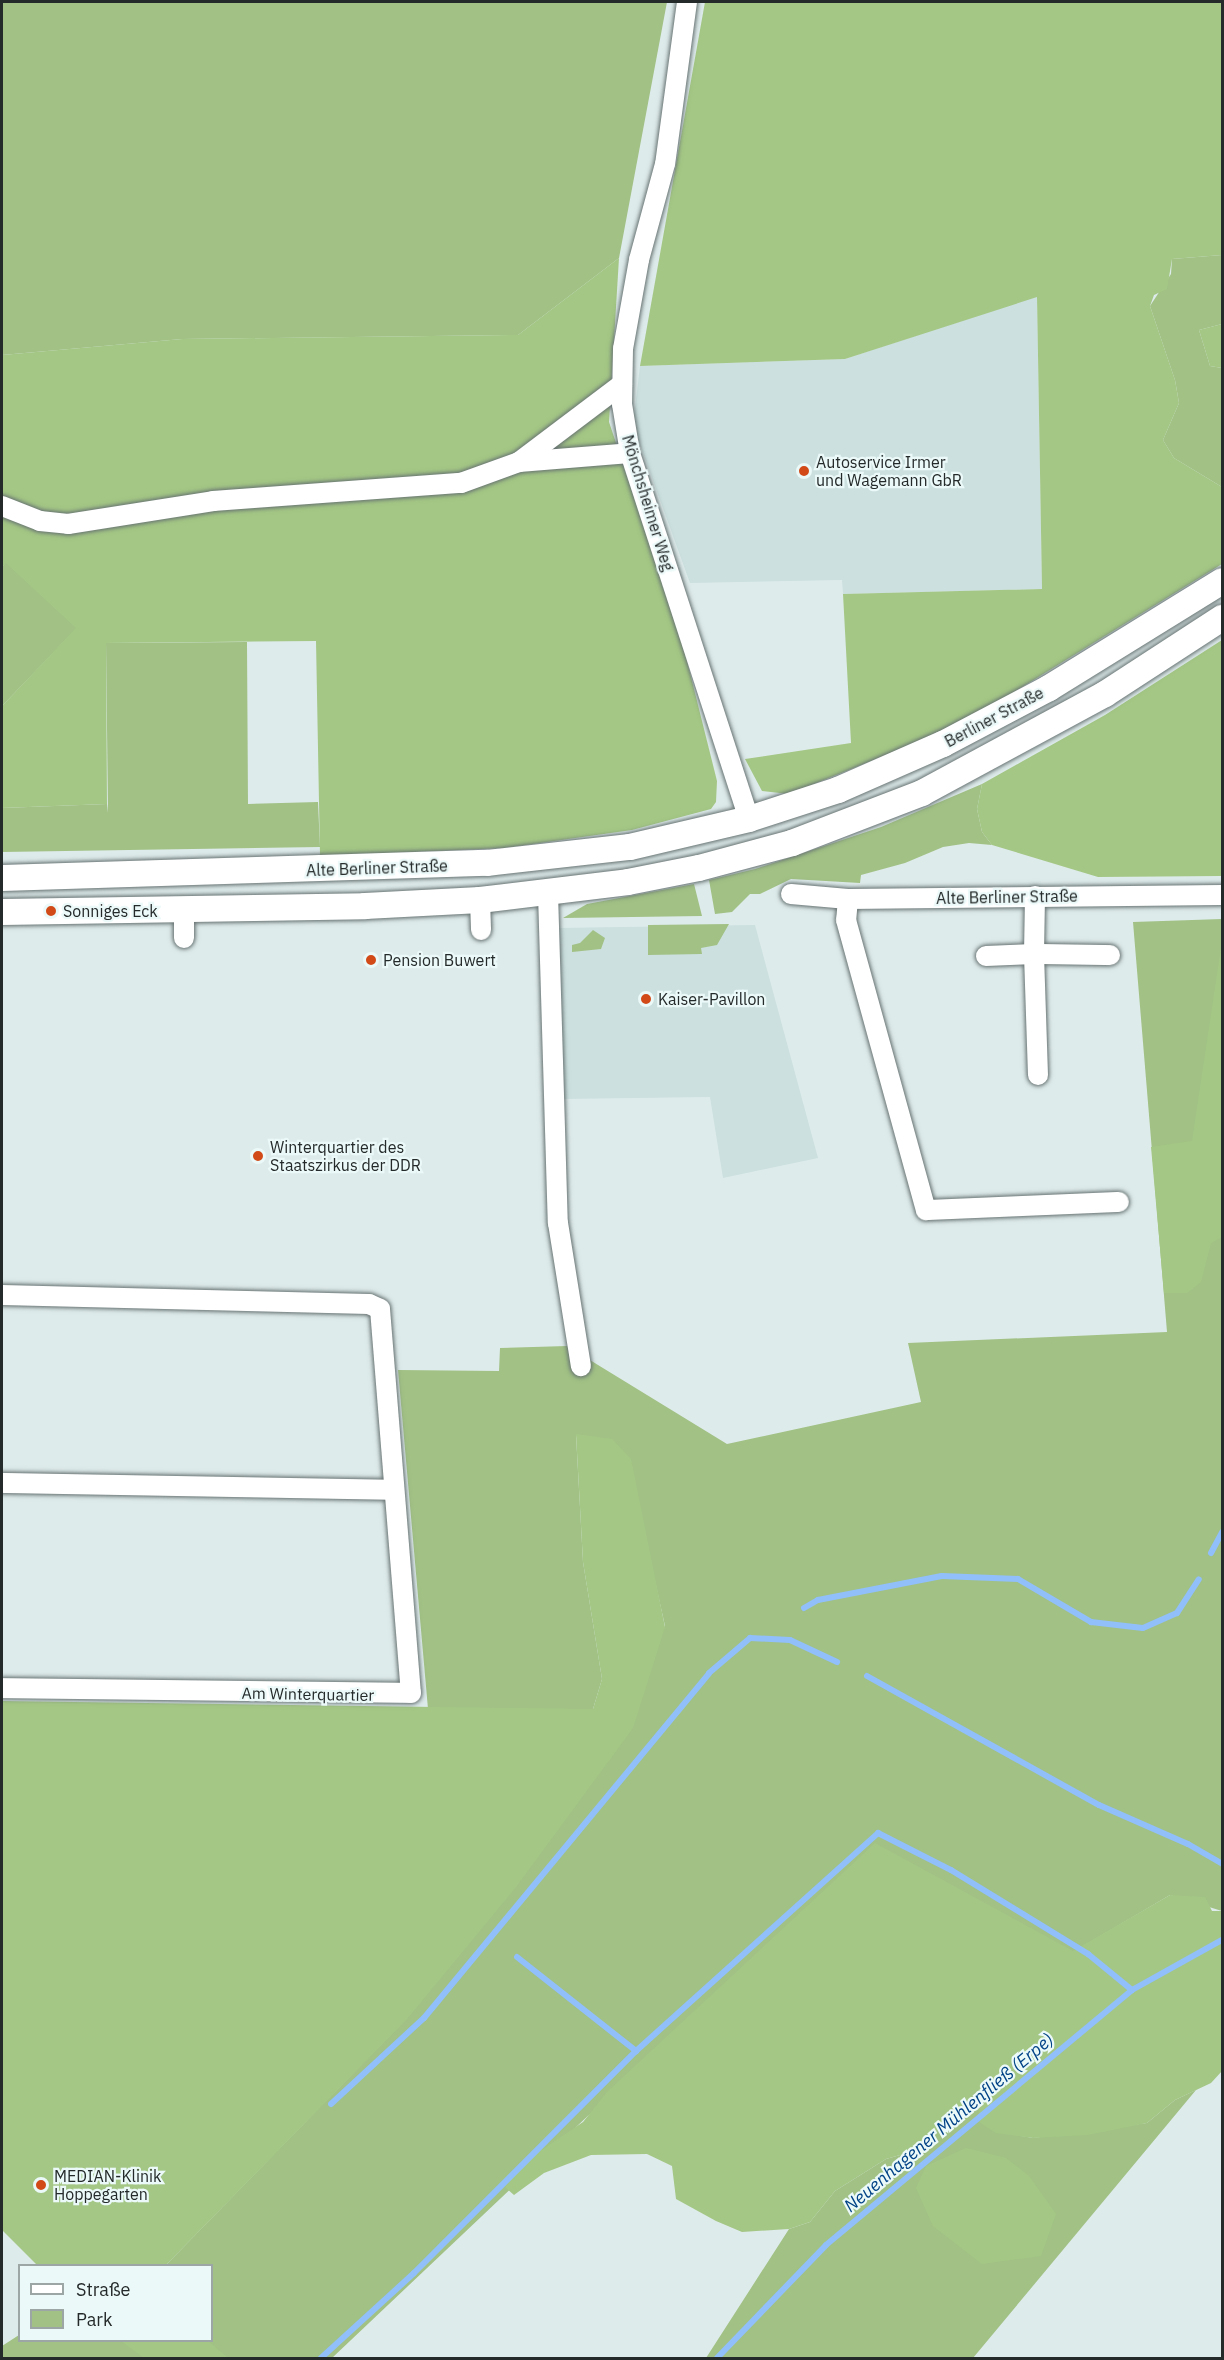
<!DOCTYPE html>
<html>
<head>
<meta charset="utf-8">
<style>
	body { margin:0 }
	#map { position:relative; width:1224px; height:2360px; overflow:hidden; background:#deebeb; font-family:"IBM Plex Sans",sans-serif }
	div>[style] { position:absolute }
	.built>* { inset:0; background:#cbe0df }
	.green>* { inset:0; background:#a1c185 }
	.forest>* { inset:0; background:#a4c785 }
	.stream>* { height:6px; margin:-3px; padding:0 3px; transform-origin:3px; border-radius:3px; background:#91bffa }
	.roads { filter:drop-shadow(0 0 2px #677372) drop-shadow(0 0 2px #677372) }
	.minor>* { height:20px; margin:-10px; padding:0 10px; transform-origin:10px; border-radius:10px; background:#fff }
	.major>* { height:26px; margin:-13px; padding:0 13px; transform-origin:13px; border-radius:13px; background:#fff }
	.dots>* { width:16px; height:16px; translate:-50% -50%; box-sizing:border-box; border:3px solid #ebf9f8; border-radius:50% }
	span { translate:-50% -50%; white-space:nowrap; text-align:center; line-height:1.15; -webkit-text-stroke:4.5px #ebf9f8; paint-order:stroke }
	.poi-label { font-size:16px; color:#242929 }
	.left { translate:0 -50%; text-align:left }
	.street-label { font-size:16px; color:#242929 }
	.water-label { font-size:18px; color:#004286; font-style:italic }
	.frame { position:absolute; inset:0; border:3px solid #242929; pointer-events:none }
	.legend { position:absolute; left:18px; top:2264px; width:195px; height:78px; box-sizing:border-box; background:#ebf9f8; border:2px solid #9ba6a5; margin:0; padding:8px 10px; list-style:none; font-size:18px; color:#242929 }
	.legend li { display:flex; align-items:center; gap:12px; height:30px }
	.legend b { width:30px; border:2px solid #9ba6a5 }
</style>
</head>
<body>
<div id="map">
	<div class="built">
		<i style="clip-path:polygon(1037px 296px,1042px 589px,843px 594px,842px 580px,690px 583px,633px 425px,640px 366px,845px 359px)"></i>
		<i style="clip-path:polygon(755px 925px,818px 1158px,723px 1178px,710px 1097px,561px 1099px,557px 928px)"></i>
	</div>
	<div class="green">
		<i style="clip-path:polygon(2px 2px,667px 2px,619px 258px,518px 335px,182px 339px,2px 355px)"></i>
		<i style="clip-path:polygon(1222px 255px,1222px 324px,1199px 330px,1210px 366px,1222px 368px,1222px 487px,1174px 458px,1163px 440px,1179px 403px,1175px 380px,1150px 306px,1171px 274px,1172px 259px)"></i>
		<i style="clip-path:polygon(6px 562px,77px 628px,2px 706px,2px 567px)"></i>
		<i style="clip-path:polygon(247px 642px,248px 804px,318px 802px,320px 847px,2px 852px,2px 808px,107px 804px,108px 813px,106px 643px)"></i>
		<i style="clip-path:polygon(982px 784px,977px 809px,982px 832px,992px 845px,969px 843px,943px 847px,905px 863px,861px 875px,860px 883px,791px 879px,760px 894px,750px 894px,732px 912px,715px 914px,709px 880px,755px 869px,881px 827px)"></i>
		<i style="clip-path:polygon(694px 884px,702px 916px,563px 918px,587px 904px)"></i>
		<i style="clip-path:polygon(1222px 919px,1222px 1911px,1170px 1895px,1073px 1952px,875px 1844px,332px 2358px,2px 2358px,2px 2346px,19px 2335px,20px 2340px,212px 2340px,212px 2266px,166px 2265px,405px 2020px,665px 1626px,647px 1545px,576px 1435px,583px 1562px,602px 1679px,593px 1709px,428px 1709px,398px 1370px,499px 1371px,500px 1348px,567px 1346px,727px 1444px,921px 1402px,908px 1343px,1167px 1332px,1133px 922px)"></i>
		<i style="clip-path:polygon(729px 924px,717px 945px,701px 948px,702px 954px,648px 955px,648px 925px)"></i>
		<i style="clip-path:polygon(593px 930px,605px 938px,601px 949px,572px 952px,572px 945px,580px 943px)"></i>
		<i style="clip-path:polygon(978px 2088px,1016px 2135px,1033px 2138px,1147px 2123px,1175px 2100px,1196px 2090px,973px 2358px,706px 2358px,789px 2229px,810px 2222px,835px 2191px,886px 2159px,918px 2150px)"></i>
	</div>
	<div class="forest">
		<i style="clip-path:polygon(705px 2px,1222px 2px,1222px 255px,1172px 259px,1167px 289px,1154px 295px,1150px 306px,1175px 380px,1179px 403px,1163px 440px,1174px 458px,1222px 487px,1222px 564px,991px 706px,923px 740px,789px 794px,762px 791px,745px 759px,851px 743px,843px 594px,1042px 589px,1037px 297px,845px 359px,640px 366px)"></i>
		<i style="clip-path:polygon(619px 258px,609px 422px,681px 637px,717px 781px,716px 802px,711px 809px,632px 830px,504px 848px,320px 856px,316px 641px,106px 643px,107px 804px,2px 808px,2px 706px,76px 628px,6px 563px,2px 567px,2px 355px,182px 339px,518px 335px)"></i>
		<i style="clip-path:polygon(1222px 324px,1222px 368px,1210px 366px,1199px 330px)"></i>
		<i style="clip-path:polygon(1222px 640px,1222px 876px,1098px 877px,992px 845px,982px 832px,977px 809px,982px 784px,1105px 715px)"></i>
		<i style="clip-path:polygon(1222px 941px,1222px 1237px,1211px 1243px,1201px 1282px,1187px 1293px,1164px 1293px,1151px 1147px,1192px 1141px)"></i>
		<i style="clip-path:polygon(576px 1434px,612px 1439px,631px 1459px,665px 1627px,633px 1728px,516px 1887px,407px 2019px,166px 2265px,37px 2265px,2px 2230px,2px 1701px,593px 1709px,602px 1679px,583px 1562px)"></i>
		<i style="clip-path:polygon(875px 1843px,1073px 1951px,1170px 1895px,1205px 1897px,1212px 1911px,1222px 1911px,1222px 2071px,1211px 2083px,1175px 2100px,1147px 2123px,1088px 2135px,1033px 2138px,996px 2133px,979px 2122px,978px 2089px,918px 2150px,886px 2159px,835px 2191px,810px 2222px,789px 2229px,742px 2232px,716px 2221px,676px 2199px,672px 2166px,647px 2154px,591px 2155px,544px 2173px,514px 2195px,505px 2187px,524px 2162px,583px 2122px,607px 2092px)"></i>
		<i style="clip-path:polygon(966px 2148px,1006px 2158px,1029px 2176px,1056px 2214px,1041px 2256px,982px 2264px,933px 2226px,916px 2188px,926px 2166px)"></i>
		<i style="clip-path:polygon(121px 2341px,208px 2341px,228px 2358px,144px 2358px)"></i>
	</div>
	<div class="stream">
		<i style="left:1211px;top:1553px;width:24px;rotate:-62deg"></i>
		<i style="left:804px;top:1608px;width:16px;rotate:-30deg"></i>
		<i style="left:818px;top:1600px;width:126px;rotate:-11deg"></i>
		<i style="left:942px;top:1576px;width:76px;rotate:2.3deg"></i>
		<i style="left:1018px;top:1579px;width:85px;rotate:30.5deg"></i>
		<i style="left:1091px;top:1622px;width:52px;rotate:6.6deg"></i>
		<i style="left:1143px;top:1628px;width:37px;rotate:-24deg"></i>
		<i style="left:1177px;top:1613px;width:40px;rotate:-57.1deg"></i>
		<i style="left:867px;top:1676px;width:265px;rotate:29.1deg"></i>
		<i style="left:1099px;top:1805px;width:97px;rotate:23.7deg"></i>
		<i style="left:1188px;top:1844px;width:39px;rotate:30deg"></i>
		<i style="left:517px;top:1957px;width:152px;rotate:38.3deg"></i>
		<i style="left:331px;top:2104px;width:127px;rotate:-42.8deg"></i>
		<i style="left:424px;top:2018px;width:447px;rotate:-50.4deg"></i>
		<i style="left:709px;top:1673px;width:54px;rotate:-40.5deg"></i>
		<i style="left:750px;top:1638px;width:40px;rotate:2.9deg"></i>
		<i style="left:790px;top:1640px;width:52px;rotate:25.1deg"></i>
		<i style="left:321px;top:2358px;width:126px;rotate:-42.4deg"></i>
		<i style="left:414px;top:2273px;width:314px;rotate:-45deg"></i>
		<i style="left:636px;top:2051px;width:326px;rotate:-42deg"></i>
		<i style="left:878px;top:1833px;width:82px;rotate:26.9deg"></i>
		<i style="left:951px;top:1870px;width:161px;rotate:31.5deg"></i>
		<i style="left:1088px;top:1954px;width:57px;rotate:39.3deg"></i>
		<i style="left:717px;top:2358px;width:157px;rotate:-46deg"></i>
		<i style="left:826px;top:2245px;width:398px;rotate:-39.8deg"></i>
		<i style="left:1132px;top:1990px;width:103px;rotate:-29.1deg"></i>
	</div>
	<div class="roads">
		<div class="minor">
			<i style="left:687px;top:2px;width:163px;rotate:97.7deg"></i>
			<i style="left:665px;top:164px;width:99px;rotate:105.2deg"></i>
			<i style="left:639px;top:260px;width:90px;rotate:100.2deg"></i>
			<i style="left:623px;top:349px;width:55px;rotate:91deg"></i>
			<i style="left:622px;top:404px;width:50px;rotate:80.7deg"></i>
			<i style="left:630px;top:453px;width:385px;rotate:72deg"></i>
			<i style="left:519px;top:462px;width:129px;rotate:-37.1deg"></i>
			<i style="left:2px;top:506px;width:41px;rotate:21.5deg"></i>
			<i style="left:40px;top:521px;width:28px;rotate:6deg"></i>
			<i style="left:68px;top:524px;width:147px;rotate:-9deg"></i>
			<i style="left:213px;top:501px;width:249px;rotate:-4.2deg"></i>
			<i style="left:461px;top:483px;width:62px;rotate:-19.9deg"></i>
			<i style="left:519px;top:462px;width:111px;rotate:-4.6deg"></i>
			<i style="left:548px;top:893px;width:330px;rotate:88.3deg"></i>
			<i style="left:558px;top:1223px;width:145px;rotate:80.9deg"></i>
			<i style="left:791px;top:894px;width:57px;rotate:5deg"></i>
			<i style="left:848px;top:899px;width:374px;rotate:-0.6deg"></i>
			<i style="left:848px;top:899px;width:21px;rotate:95deg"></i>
			<i style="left:846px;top:920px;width:301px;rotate:74.6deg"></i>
			<i style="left:926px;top:1210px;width:193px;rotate:-2.4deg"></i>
			<i style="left:480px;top:900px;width:30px;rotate:88deg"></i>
			<i style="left:184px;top:938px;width:28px;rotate:-90deg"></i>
			<i style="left:986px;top:956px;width:48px;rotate:-2.4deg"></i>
			<i style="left:1034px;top:954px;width:58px;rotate:-89deg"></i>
			<i style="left:1038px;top:1075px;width:121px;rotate:-91.9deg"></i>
			<i style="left:1034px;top:954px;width:76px;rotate:0.8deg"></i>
			<i style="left:2px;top:1295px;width:367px;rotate:1.4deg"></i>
			<i style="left:369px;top:1304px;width:12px;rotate:24deg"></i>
			<i style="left:380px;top:1309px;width:385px;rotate:85.4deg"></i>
			<i style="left:411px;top:1693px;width:409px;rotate:-179.3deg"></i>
			<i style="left:2px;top:1483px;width:392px;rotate:1deg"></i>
		</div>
		<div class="major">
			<i style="left:2px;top:878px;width:485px;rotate:-1.8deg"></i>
			<i style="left:487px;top:863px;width:144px;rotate:-6.4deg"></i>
			<i style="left:630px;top:847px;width:122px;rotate:-13.2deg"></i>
			<i style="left:749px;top:819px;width:94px;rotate:-18deg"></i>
			<i style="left:838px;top:790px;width:115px;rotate:-23.7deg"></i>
			<i style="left:943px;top:744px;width:120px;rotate:-27.8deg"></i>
			<i style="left:1049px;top:688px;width:203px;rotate:-31.7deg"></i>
			<i style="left:2px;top:912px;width:363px;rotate:-0.9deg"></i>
			<i style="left:365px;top:906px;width:115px;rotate:-3deg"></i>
			<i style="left:480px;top:900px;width:149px;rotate:-6.9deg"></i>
			<i style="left:628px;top:882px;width:72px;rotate:-11.2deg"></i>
			<i style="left:699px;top:868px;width:96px;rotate:-15deg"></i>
			<i style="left:792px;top:843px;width:139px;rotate:-21deg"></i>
			<i style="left:922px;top:793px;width:208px;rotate:-28.4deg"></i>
			<i style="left:1105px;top:694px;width:140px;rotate:-33deg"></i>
		</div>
	</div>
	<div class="dots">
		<i style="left:804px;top:471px;background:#d14a18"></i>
		<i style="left:51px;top:911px;background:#d14a18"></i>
		<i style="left:371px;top:960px;background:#d14a18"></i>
		<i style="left:646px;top:999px;background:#d14a18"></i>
		<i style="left:258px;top:1156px;background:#d14a18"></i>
		<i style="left:41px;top:2185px;background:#d14a18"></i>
	</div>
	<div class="poi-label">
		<span class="left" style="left:816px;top:471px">Autoservice Irmer<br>und Wagemann GbR</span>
		<span class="left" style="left:63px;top:911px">Sonniges Eck</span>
		<span class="left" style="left:383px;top:960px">Pension Buwert</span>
		<span class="left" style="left:658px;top:999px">Kaiser-Pavillon</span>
		<span class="left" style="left:270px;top:1156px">Winterquartier des<br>Staatszirkus der DDR</span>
		<span class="left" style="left:54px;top:2185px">MEDIAN-Klinik<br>Hoppegarten</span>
	</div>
	<div class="street-label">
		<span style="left:648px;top:503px;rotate:73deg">Mönchsheimer Weg</span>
		<span style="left:994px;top:717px;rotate:-28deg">Berliner Straße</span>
		<span style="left:377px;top:868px;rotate:-2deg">Alte Berliner Straße</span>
		<span style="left:1007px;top:897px;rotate:-1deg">Alte Berliner Straße</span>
		<span style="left:308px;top:1694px;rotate:1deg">Am Winterquartier</span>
	</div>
	<div class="water-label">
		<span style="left:949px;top:2123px;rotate:-40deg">Neuenhagener Mühlenfließ (Erpe)</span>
	</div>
	<div class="frame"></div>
	<ul class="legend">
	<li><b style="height:8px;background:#fff"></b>Straße</li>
	<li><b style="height:16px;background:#a1c185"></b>Park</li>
	</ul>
</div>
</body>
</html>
